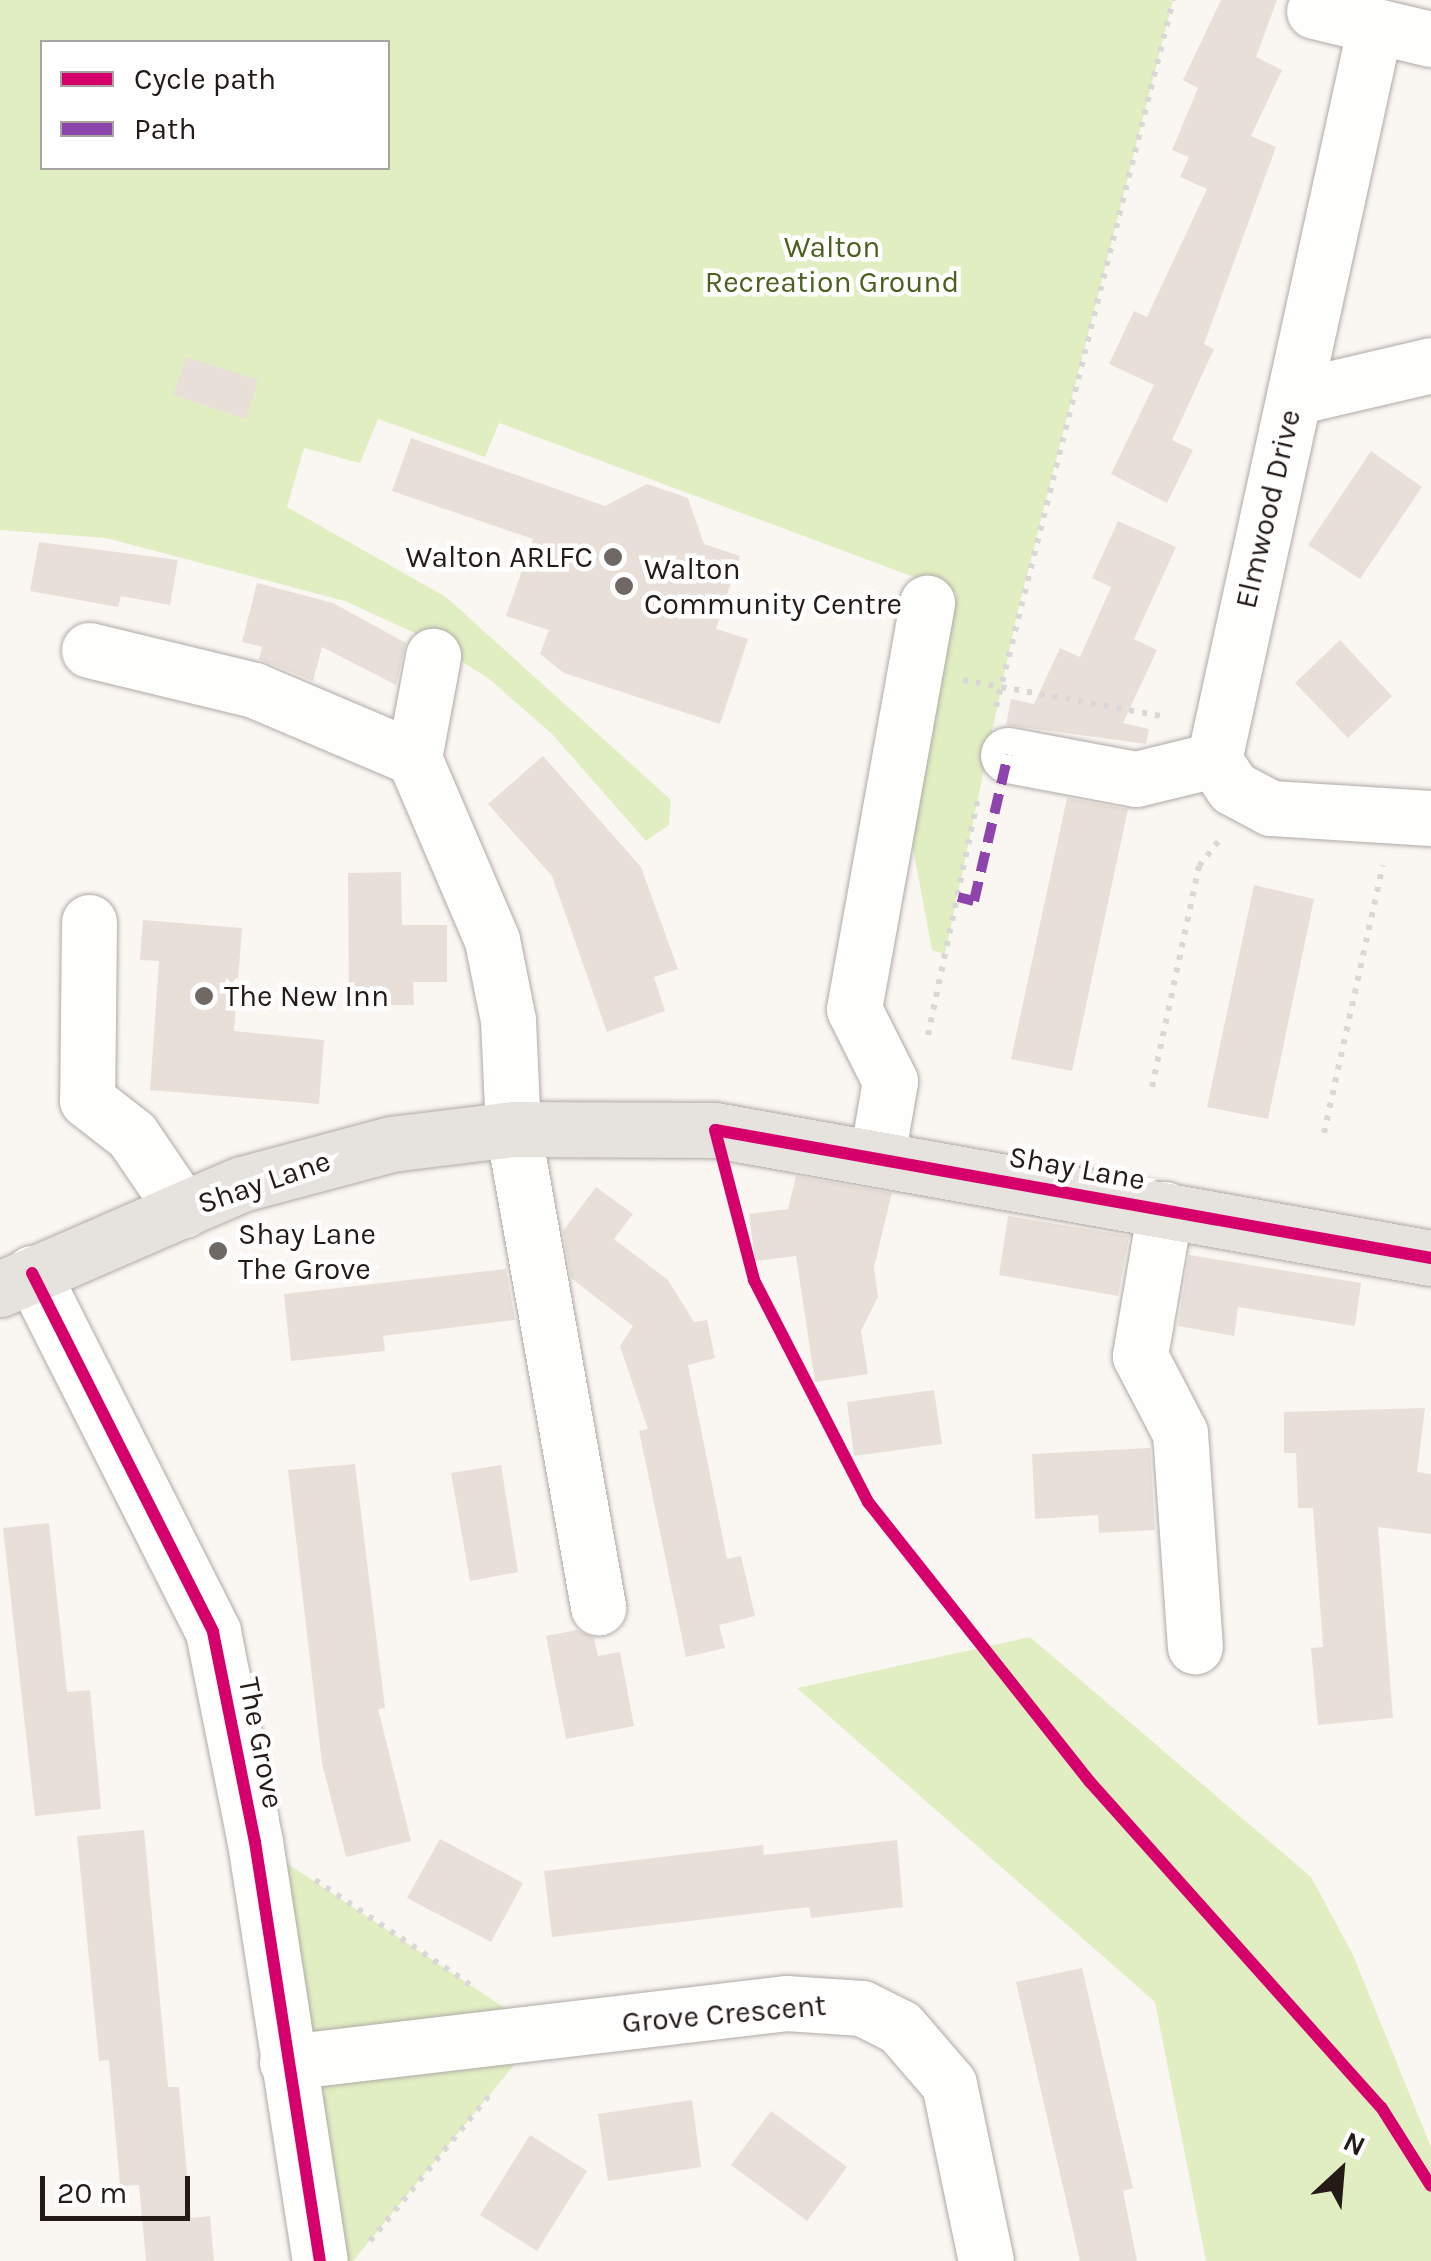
<!DOCTYPE html>
<html>
<head>
<meta charset="utf-8">
<style>
	body { margin:0 }
	#map { position:relative; width:1431px; height:2261px; overflow:hidden; background:#faf6f2; font-family:Karla,sans-serif }
	div>[style] { position:absolute }
	.green>* { inset:0; background:#e1eec2 }
	.building>* { inset:0; background:#e8dfd9 }
	.path>* { height:6px; margin-top:-3px; transform-origin:0; background:repeating-linear-gradient(90deg,#dad8d7 0 5px,transparent 0 13px) }
	.roads { filter:drop-shadow(0 0 2px #b0aaa6) drop-shadow(0 0 2px #b0aaa6) }
	.minor>* { height:55px; margin:-27.5px; padding:0 27.5px; transform-origin:27.5px; border-radius:27.5px; background:#fefefd }
	.major>* { height:55px; margin:-27.5px; padding:0 27.5px; transform-origin:27.5px; border-radius:27.5px; background:#e6e3de }
	.quiet>* { height:10px; margin-top:-5px; transform-origin:0; background:repeating-linear-gradient(90deg,#8e44ad 0 20px,transparent 0 30px) }
	.cycleway>* { height:12px; margin:-6px; padding:0 6px; transform-origin:6px; border-radius:6px; background:#d6006c }
	.dots>* { width:28px; height:28px; translate:-50% -50%; box-sizing:border-box; border:5px solid #fff; border-radius:50% }
	span { translate:-50% -50%; white-space:nowrap; text-align:center; line-height:1.15; -webkit-text-stroke:9px #fff; paint-order:stroke }
	.park-label { font-size:30px; color:#4c601e }
	.street-label { font-size:30px; color:#241b17 }
	.poi-label { font-size:30px; color:#241b17 }
	.right { translate:-100% -50%; text-align:right }
	.left { translate:0 -50%; text-align:left }
	.legend { position:absolute; left:40px; top:40px; width:350px; height:130px; box-sizing:border-box; background:#fff; border:2px solid #a7a4a2; margin:0; padding:12px 18px; list-style:none; font-size:30px; color:#241b17 }
	.legend li { display:flex; align-items:center; gap:20px; height:50px }
	.legend b { width:50px; border:2px solid #a7a4a2 }
	.north { position:absolute; left:1291px; top:2121px; width:100px; height:100px; -webkit-text-stroke:8px #fff; paint-order:stroke; rotate:26deg; font-size:28px; font-weight:700; line-height:40px; text-align:center; color:#241b17 }
	.north::after { content:''; display:block; margin:auto; width:35px; height:45px; background:#241b17; clip-path:polygon(50% 0,100% 100%,50% 72%,0 100%) }
	.scale { position:absolute; left:40px; top:2176px; width:150px; height:45px; box-sizing:border-box; border:5px solid #241b17; border-top:0; padding-left:12px; font-size:30px; line-height:35px; white-space:nowrap; color:#241b17; -webkit-text-stroke:8px #fff; paint-order:stroke }
</style>
</head>
<body>
<div id="map">
	<div class="green">
		<i style="clip-path:polygon(evenodd,0 0,1173px 0,1017px 614px,945px 954px,932px 950px,912px 843px,957px 593px,499px 423px,485px 457px,378px 419px,360px 463px,304px 448px,287px 507px,446px 597px,671px 800px,669px 825px,646px 841px,552px 734px,488px 678px,421px 636px,345px 601px,106px 538px,0 530px,0 0,42px 42px,388px 42px,388px 168px,42px 168px,42px 42px)"></i>
		<i style="clip-path:polygon(1030px 1637px,1311px 1877px,1353px 1955px,1431px 2147px,1431px 2261px,1206px 2261px,1155px 2002px,797px 1688px)"></i>
		<i style="clip-path:polygon(255px 1842px,541px 2032px,353px 2261px,320px 2261px)"></i>
	</div>
	<div class="building">
		<i style="clip-path:polygon(1221px 0,1277px 0,1256px 57px,1282px 70px,1251px 136px,1276px 147px,1204px 344px,1214px 349px,1172px 440px,1193px 450px,1167px 503px,1111px 474px,1154px 385px,1109px 364px,1134px 311px,1147px 317px,1207px 189px,1180px 177px,1189px 157px,1172px 150px,1198px 88px,1183px 80px)"></i>
		<i style="clip-path:polygon(186px 357px,258px 380px,246px 419px,173px 395px)"></i>
		<i style="clip-path:polygon(411px 438px,605px 506px,647px 484px,688px 498px,704px 544px,740px 556px,716px 629px,748px 639px,720px 724px,564px 673px,540px 654px,549px 630px,506px 616px,533px 539px,392px 491px)"></i>
		<i style="clip-path:polygon(1371px 451px,1422px 487px,1360px 579px,1308px 545px)"></i>
		<i style="clip-path:polygon(1118px 521px,1176px 547px,1134px 639px,1157px 650px,1123px 723px,1149px 729px,1146px 744px,1006px 725px,1011px 699px,1034px 704px,1060px 648px,1080px 657px,1111px 587px,1092px 578px)"></i>
		<i style="clip-path:polygon(39px 542px,178px 560px,170px 605px,121px 596px,118px 607px,30px 591px)"></i>
		<i style="clip-path:polygon(257px 583px,333px 603px,406px 643px,396px 685px,322px 647px,313px 681px,259px 659px,262px 647px,242px 642px)"></i>
		<i style="clip-path:polygon(1340px 640px,1392px 696px,1348px 738px,1295px 683px)"></i>
		<i style="clip-path:polygon(543px 756px,641px 867px,678px 969px,654px 977px,665px 1011px,607px 1032px,552px 876px,488px 804px)"></i>
		<i style="clip-path:polygon(1067px 798px,1128px 809px,1072px 1071px,1011px 1059px)"></i>
		<i style="clip-path:polygon(401px 872px,402px 925px,447px 925px,447px 982px,413px 982px,414px 1005px,349px 1005px,348px 873px)"></i>
		<i style="clip-path:polygon(1254px 885px,1314px 899px,1268px 1119px,1207px 1107px)"></i>
		<i style="clip-path:polygon(143px 920px,242px 928px,234px 1031px,324px 1040px,319px 1104px,150px 1090px,159px 961px,140px 960px)"></i>
		<i style="clip-path:polygon(796px 1176px,892px 1193px,874px 1267px,878px 1297px,861px 1331px,868px 1374px,815px 1382px,796px 1256px,755px 1261px,749px 1214px,788px 1209px)"></i>
		<i style="clip-path:polygon(596px 1187px,633px 1214px,614px 1239px,668px 1280px,694px 1322px,707px 1320px,715px 1358px,688px 1365px,727px 1559px,741px 1556px,755px 1616px,719px 1625px,725px 1648px,686px 1657px,639px 1431px,648px 1429px,620px 1346px,633px 1326px,571px 1278px,563px 1231px)"></i>
		<i style="clip-path:polygon(1008px 1216px,1129px 1236px,1118px 1296px,999px 1275px)"></i>
		<i style="clip-path:polygon(1189px 1255px,1361px 1283px,1355px 1326px,1238px 1307px,1234px 1336px,1178px 1326px)"></i>
		<i style="clip-path:polygon(506px 1269px,515px 1320px,383px 1336px,385px 1351px,291px 1361px,284px 1294px)"></i>
		<i style="clip-path:polygon(934px 1390px,942px 1444px,854px 1456px,847px 1402px)"></i>
		<i style="clip-path:polygon(1425px 1408px,1417px 1472px,1431px 1474px,1431px 1534px,1378px 1527px,1393px 1718px,1318px 1725px,1311px 1648px,1323px 1647px,1313px 1508px,1298px 1508px,1296px 1453px,1284px 1453px,1284px 1412px)"></i>
		<i style="clip-path:polygon(1150px 1448px,1155px 1530px,1099px 1533px,1098px 1515px,1035px 1519px,1032px 1454px)"></i>
		<i style="clip-path:polygon(355px 1464px,385px 1708px,378px 1709px,411px 1841px,346px 1857px,322px 1763px,288px 1470px)"></i>
		<i style="clip-path:polygon(501px 1465px,518px 1572px,470px 1581px,451px 1473px)"></i>
		<i style="clip-path:polygon(49px 1523px,67px 1692px,90px 1690px,101px 1809px,35px 1816px,3px 1528px)"></i>
		<i style="clip-path:polygon(577px 1630px,594px 1638px,598px 1656px,620px 1652px,634px 1726px,566px 1739px,546px 1636px)"></i>
		<i style="clip-path:polygon(144px 1830px,168px 2087px,179px 2087px,191px 2218px,210px 2216px,214px 2261px,146px 2261px,139px 2185px,120px 2186px,109px 2060px,99px 2061px,77px 1836px)"></i>
		<i style="clip-path:polygon(440px 1839px,523px 1883px,491px 1942px,407px 1898px)"></i>
		<i style="clip-path:polygon(897px 1840px,903px 1907px,811px 1918px,809px 1907px,552px 1937px,544px 1871px,763px 1845px,764px 1855px)"></i>
		<i style="clip-path:polygon(1082px 1968px,1133px 2188px,1123px 2191px,1137px 2261px,1080px 2261px,1016px 1982px)"></i>
		<i style="clip-path:polygon(692px 2100px,701px 2167px,608px 2181px,598px 2114px)"></i>
		<i style="clip-path:polygon(771px 2111px,847px 2167px,807px 2221px,731px 2165px)"></i>
		<i style="clip-path:polygon(530px 2135px,587px 2171px,537px 2251px,480px 2215px)"></i>
	</div>
	<div class="path">
		<i style="left:963px;top:680px;width:202px;rotate:10.3deg"></i>
		<i style="left:996px;top:707px;width:729px;rotate:-75.94deg"></i>
		<i style="left:928px;top:1035px;width:242px;rotate:-78.1deg"></i>
		<i style="left:1152px;top:1087px;width:226px;rotate:-78deg"></i>
		<i style="left:1199px;top:866px;width:33px;rotate:-52deg"></i>
		<i style="left:1324px;top:1133px;width:274px;rotate:-77.6deg"></i>
		<i style="left:315px;top:1880px;width:193px;rotate:34deg"></i>
		<i style="left:370px;top:2241px;width:193px;rotate:-50.7deg"></i>
	</div>
	<div class="roads">
		<div class="minor">
			<i style="left:1314px;top:11px;width:120px;rotate:13.5deg"></i>
			<i style="left:1375px;top:26px;width:751px;rotate:102.37deg"></i>
			<i style="left:1214px;top:760px;width:34px;rotate:56deg"></i>
			<i style="left:1233px;top:788px;width:43px;rotate:27.8deg"></i>
			<i style="left:1271px;top:808px;width:160px;rotate:3.6deg"></i>
			<i style="left:1295px;top:397px;width:140px;rotate:-13.2deg"></i>
			<i style="left:89px;top:650px;width:170px;rotate:13.6deg"></i>
			<i style="left:254px;top:690px;width:174px;rotate:23deg"></i>
			<i style="left:414px;top:758px;width:104px;rotate:-79.4deg"></i>
			<i style="left:1008px;top:755px;width:130px;rotate:10.6deg"></i>
			<i style="left:1136px;top:779px;width:80px;rotate:-13.7deg"></i>
			<i style="left:414px;top:758px;width:198px;rotate:66.8deg"></i>
			<i style="left:492px;top:940px;width:82px;rotate:78.7deg"></i>
			<i style="left:508px;top:1020px;width:109px;rotate:87.4deg"></i>
			<i style="left:513px;top:1129px;width:486px;rotate:79.9deg"></i>
			<i style="left:89px;top:922px;width:178px;rotate:90.6deg"></i>
			<i style="left:87px;top:1100px;width:57px;rotate:37.9deg"></i>
			<i style="left:132px;top:1135px;width:91px;rotate:55.8deg"></i>
			<i style="left:877px;top:1157px;width:77px;rotate:-80.3deg"></i>
			<i style="left:890px;top:1081px;width:80px;rotate:-116.6deg"></i>
			<i style="left:854px;top:1009px;width:413px;rotate:-79.8deg"></i>
			<i style="left:1165px;top:1209px;width:149px;rotate:99.7deg"></i>
			<i style="left:1140px;top:1356px;width:87px;rotate:62.5deg"></i>
			<i style="left:1180px;top:1433px;width:214px;rotate:86deg"></i>
			<i style="left:32px;top:1273px;width:402px;rotate:63.2deg"></i>
			<i style="left:213px;top:1632px;width:214px;rotate:78.7deg"></i>
			<i style="left:255px;top:1842px;width:424px;rotate:81.2deg"></i>
			<i style="left:287px;top:2062px;width:502px;rotate:-6.74deg"></i>
			<i style="left:786px;top:2003px;width:76px;rotate:3.8deg"></i>
			<i style="left:862px;top:2008px;width:42px;rotate:26.6deg"></i>
			<i style="left:900px;top:2027px;width:75px;rotate:49.3deg"></i>
			<i style="left:949px;top:2084px;width:181px;rotate:78.2deg"></i>
		</div>
		<div class="major">
			<i style="left:0;top:1289px;width:264px;rotate:-23.5deg"></i>
			<i style="left:242px;top:1184px;width:154px;rotate:-15deg"></i>
			<i style="left:391px;top:1144px;width:123px;rotate:-7deg"></i>
			<i style="left:513px;top:1129px;width:202px;rotate:0.3deg"></i>
			<i style="left:715px;top:1130px;width:727px;rotate:10.14deg"></i>
		</div>
	</div>
	<div class="quiet">
		<i style="left:958px;top:897px;width:16px;rotate:14deg"></i>
		<i style="left:974px;top:901px;width:150px;rotate:-76.9deg"></i>
	</div>
	<div class="cycleway">
		<i style="left:1431px;top:1258px;width:727px;rotate:-169.86deg"></i>
		<i style="left:715px;top:1130px;width:155px;rotate:75.4deg"></i>
		<i style="left:754px;top:1280px;width:250px;rotate:62.8deg"></i>
		<i style="left:868px;top:1502px;width:357px;rotate:51.6deg"></i>
		<i style="left:1090px;top:1782px;width:436px;rotate:48.2deg"></i>
		<i style="left:1381px;top:2107px;width:93px;rotate:57.7deg"></i>
		<i style="left:32px;top:1273px;width:402px;rotate:63.2deg"></i>
		<i style="left:213px;top:1632px;width:214px;rotate:78.7deg"></i>
		<i style="left:255px;top:1842px;width:424px;rotate:81.2deg"></i>
	</div>
	<div class="dots">
		<i style="left:613px;top:557px;background:#6f6864"></i>
		<i style="left:624px;top:586px;background:#6f6864"></i>
		<i style="left:204px;top:996px;background:#6f6864"></i>
		<i style="left:218px;top:1251px;background:#6f6864"></i>
	</div>
	<div class="park-label">
		<span style="left:832px;top:264px">Walton<br>Recreation Ground</span>
	</div>
	<div class="street-label">
		<span style="left:1268px;top:509px;rotate:-77deg">Elmwood Drive</span>
		<span style="left:1077px;top:1168px;rotate:10deg">Shay Lane</span>
		<span style="left:264px;top:1182px;rotate:-19deg">Shay Lane</span>
		<span style="left:261px;top:1743px;rotate:79deg">The Grove</span>
		<span style="left:724px;top:2014px;rotate:-5deg">Grove Crescent</span>
	</div>
	<div class="poi-label">
		<span class="right" style="left:593px;top:557px">Walton ARLFC</span>
		<span class="left" style="left:644px;top:586px">Walton<br>Community Centre</span>
		<span class="left" style="left:224px;top:996px">The New Inn</span>
		<span class="left" style="left:238px;top:1251px">Shay Lane<br>The Grove</span>
	</div>
	<ul class="legend">
	<li><b style="height:12px;background:#d6006c"></b>Cycle path</li>
	<li><b style="height:12px;background:#8e44ad"></b>Path</li>
	</ul>
	<div class="north">N</div>
	<div class="scale">20 m</div>
</div>
</body>
</html>
